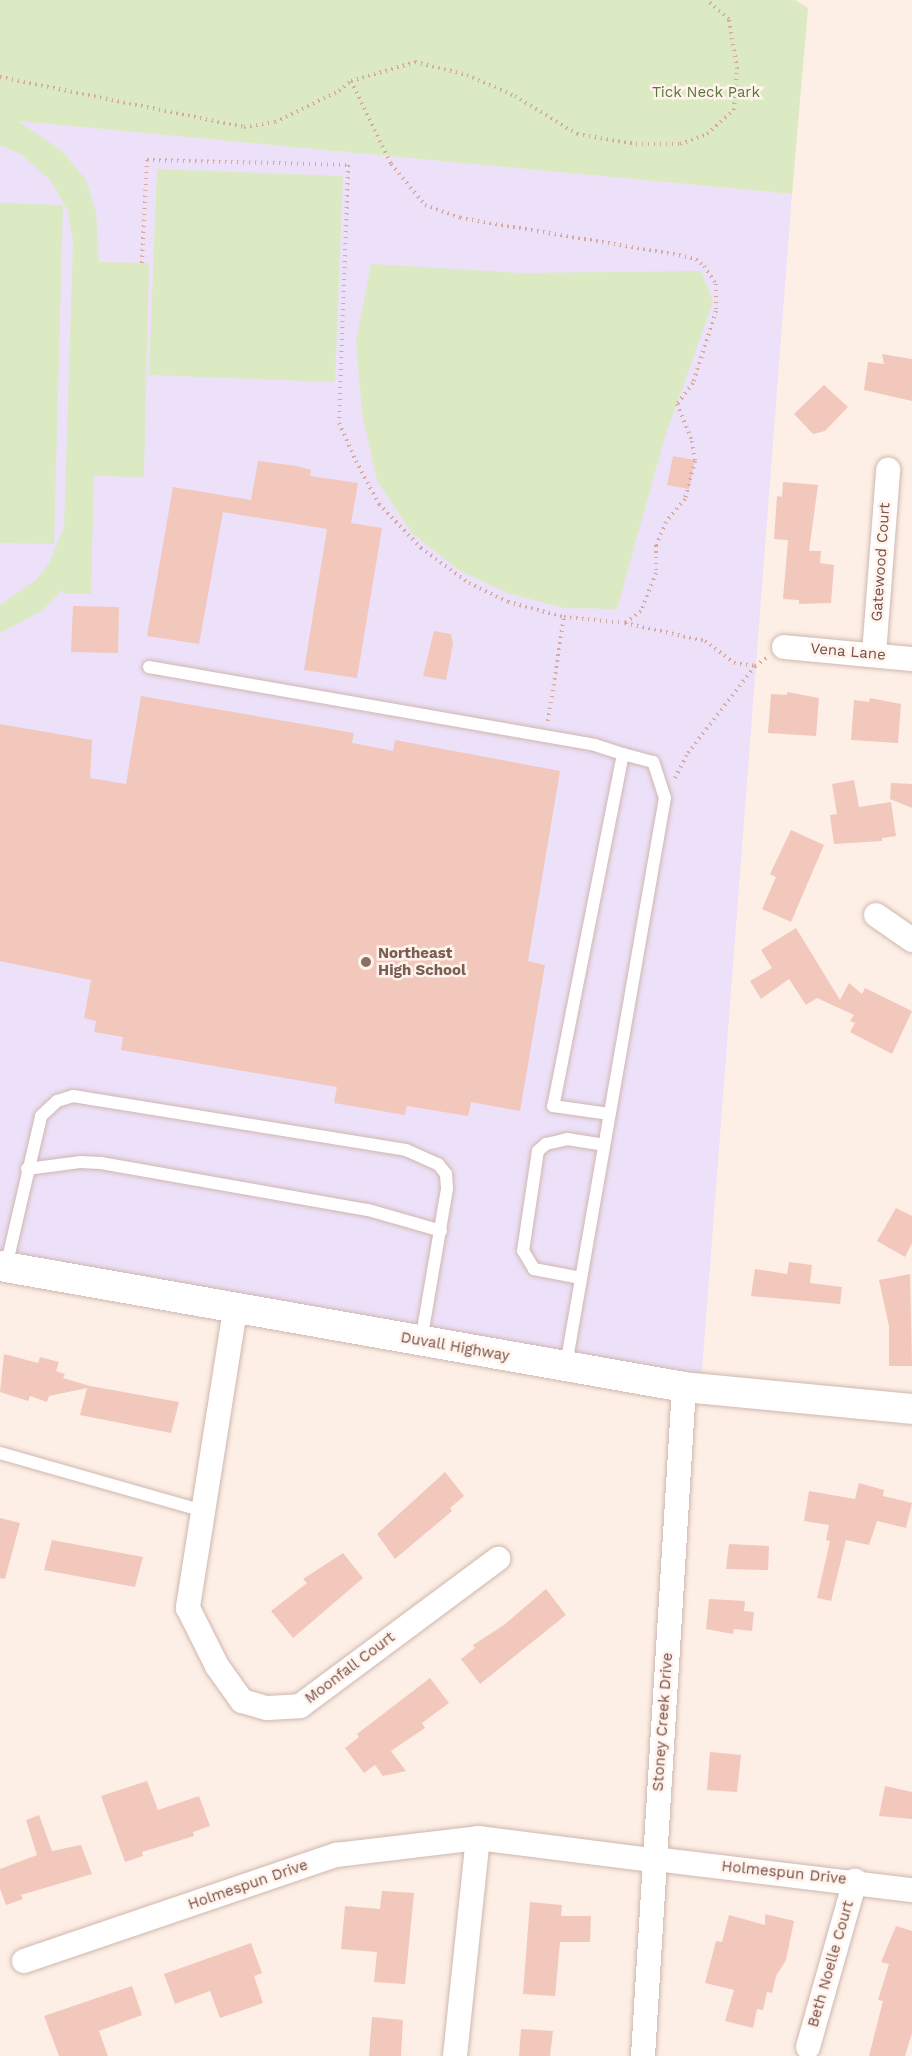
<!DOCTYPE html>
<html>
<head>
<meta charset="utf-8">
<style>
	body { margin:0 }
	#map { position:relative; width:912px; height:2056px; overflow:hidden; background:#fdefe5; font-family:"Work Sans",sans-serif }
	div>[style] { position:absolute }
	.education>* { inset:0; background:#ece1f9 }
	.green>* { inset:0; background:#dbeac3 }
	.building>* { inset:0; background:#f2c7bc }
	.path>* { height:4px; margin-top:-2px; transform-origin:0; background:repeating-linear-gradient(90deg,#d7aa9f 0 1.5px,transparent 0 6px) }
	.roads { filter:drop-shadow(0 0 2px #d0b6ae) drop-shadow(0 0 2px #d0b6ae) }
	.service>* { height:12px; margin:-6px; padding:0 6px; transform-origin:6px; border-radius:6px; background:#fff }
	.minor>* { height:24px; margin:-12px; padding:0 12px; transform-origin:12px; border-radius:12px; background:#fff }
	.tertiary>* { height:30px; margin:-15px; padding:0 15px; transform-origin:15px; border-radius:15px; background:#fff }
	.dots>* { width:16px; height:16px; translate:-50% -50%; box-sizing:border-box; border:3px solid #fff3eb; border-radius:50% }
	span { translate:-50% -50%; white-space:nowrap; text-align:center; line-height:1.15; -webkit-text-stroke:5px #fff3eb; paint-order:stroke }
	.park-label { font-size:15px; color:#5a763f }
	.street-label { font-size:15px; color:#76504a }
	.education-label { font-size:15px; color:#785e54; font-weight:700 }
	.left { translate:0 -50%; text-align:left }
</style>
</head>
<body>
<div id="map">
	<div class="education">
		<i style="clip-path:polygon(0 119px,792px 194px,701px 1383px,0 1258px)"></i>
	</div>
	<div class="green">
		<i style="clip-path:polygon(0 0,795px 0,808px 8px,792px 194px,18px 121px,62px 151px,86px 180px,96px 212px,99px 262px,149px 263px,144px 477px,94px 476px,91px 594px,63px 594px,63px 590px,43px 610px,0 633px,0 605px,36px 580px,49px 563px,64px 527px,73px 243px,68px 211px,50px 180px,21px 154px,0 145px)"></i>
		<i style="clip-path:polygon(157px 169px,343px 176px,335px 382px,149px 375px)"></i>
		<i style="clip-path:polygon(0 203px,63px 205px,54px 544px,0 543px)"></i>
		<i style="clip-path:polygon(371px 264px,522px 273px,701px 271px,713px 302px,664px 440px,617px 609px,564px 608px,508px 593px,460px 571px,412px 533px,377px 481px,362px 413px,356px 341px)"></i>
	</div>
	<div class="building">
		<i style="clip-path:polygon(882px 354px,912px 359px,912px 401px,864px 390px,868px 362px,884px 364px)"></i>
		<i style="clip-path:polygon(824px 385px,848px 407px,825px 431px,813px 434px,794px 414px)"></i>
		<i style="clip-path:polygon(673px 456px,695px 460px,689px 489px,667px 485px)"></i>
		<i style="clip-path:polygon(258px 461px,297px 466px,311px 470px,310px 476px,358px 483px,351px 523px,382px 528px,357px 678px,304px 670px,327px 529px,223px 512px,199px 644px,147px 636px,173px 487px,251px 500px)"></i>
		<i style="clip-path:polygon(783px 482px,818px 485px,809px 551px,821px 551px,820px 563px,834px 565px,831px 603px,799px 604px,799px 600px,783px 599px,788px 540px,774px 539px,777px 496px,782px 497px)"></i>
		<i style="clip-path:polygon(73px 606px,119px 607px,118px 653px,71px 652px)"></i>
		<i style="clip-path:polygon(434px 631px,451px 634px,453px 644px,446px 680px,423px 676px)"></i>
		<i style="clip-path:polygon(787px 692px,819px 698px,816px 736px,768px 733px,771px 694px,787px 695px)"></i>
		<i style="clip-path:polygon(141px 696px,354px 733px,352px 743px,393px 751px,395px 740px,560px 771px,528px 961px,545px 965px,520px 1111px,471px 1102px,468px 1116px,407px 1106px,405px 1115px,334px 1103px,337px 1087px,121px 1050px,123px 1037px,94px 1032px,96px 1021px,84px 1018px,91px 980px,0 961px,0 724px,92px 740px,90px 778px,126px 784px)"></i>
		<i style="clip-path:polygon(870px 698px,901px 704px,898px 743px,851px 740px,854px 700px,869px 702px)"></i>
		<i style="clip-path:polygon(854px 780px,859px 807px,891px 802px,896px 836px,882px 838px,882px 841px,834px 844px,830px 815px,837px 814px,832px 784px)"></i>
		<i style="clip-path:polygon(891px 783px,912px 784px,912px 808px,890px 799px)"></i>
		<i style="clip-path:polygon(791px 830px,824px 845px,791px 922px,762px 909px,776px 877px,770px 874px)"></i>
		<i style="clip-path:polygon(796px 928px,840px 1000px,849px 983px,862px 994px,865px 988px,912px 1011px,892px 1054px,850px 1032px,855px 1023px,850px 1021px,854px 1015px,817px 998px,806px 1005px,789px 979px,761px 999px,750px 981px,772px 968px,761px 950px)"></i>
		<i style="clip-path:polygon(896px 1208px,912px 1216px,912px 1243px,905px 1257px,877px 1241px)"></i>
		<i style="clip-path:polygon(789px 1262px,812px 1265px,810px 1283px,842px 1287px,840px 1304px,751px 1296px,755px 1269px,787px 1274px)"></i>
		<i style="clip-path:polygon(910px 1274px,912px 1366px,889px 1366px,889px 1326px,879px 1280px)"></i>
		<i style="clip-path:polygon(4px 1354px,38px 1363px,40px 1357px,59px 1362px,56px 1371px,65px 1374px,63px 1378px,90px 1386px,179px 1402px,171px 1433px,80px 1415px,87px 1388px,49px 1396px,47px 1402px,30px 1396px,28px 1401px,0 1392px)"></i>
		<i style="clip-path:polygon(445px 1472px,464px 1496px,450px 1508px,452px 1511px,395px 1559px,377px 1534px)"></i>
		<i style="clip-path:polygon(859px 1483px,884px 1490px,883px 1496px,912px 1503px,906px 1528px,877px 1521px,869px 1545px,846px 1540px,831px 1601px,817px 1598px,830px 1541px,826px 1540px,829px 1525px,804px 1521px,809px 1491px,855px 1499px)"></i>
		<i style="clip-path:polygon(0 1518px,20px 1523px,5px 1579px,0 1578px)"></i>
		<i style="clip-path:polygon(52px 1540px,143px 1557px,135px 1587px,44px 1570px)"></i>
		<i style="clip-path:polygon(729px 1544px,769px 1546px,768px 1570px,726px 1569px)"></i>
		<i style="clip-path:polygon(343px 1553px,363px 1578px,293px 1638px,271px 1611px,307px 1583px,303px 1579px)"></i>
		<i style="clip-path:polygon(546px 1589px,566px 1615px,480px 1684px,461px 1659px,475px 1648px,473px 1645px,504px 1625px)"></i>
		<i style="clip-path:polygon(709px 1599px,745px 1601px,744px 1611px,754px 1612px,752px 1631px,734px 1629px,733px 1634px,706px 1629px)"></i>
		<i style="clip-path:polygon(430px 1678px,449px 1703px,422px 1723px,425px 1728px,391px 1751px,406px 1771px,383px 1776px,375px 1765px,364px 1773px,345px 1748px,359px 1737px,357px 1734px)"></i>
		<i style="clip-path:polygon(710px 1752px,741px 1755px,737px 1792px,707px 1790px)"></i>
		<i style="clip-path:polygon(147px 1781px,158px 1810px,199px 1796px,210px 1826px,193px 1832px,194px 1836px,142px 1852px,143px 1856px,125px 1862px,101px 1796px)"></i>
		<i style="clip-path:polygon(885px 1786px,912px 1792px,912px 1819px,879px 1816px)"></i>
		<i style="clip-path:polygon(39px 1815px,52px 1851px,81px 1845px,92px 1874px,21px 1895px,23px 1899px,6px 1905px,0 1889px,0 1869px,37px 1855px,26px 1820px)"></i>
		<i style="clip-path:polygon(382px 1891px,414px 1893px,405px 1984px,374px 1982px,377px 1952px,341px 1949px,345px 1906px,380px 1909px)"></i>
		<i style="clip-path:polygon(530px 1902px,562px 1905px,561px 1916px,591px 1916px,590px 1942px,560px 1942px,555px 1996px,523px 1994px)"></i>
		<i style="clip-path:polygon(765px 1914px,794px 1921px,786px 1960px,776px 1976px,772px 1993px,767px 1992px,763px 2010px,757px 2009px,753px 2028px,725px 2021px,734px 1990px,705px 1983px,716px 1941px,722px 1942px,729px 1915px,765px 1925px)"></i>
		<i style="clip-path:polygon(896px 1926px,912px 1931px,912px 2033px,905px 2056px,869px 2056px,883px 2001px,878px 2000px,889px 1964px,881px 1962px)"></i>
		<i style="clip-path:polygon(251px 1943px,262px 1973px,254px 1976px,263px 2003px,220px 2018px,210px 1991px,175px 2004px,164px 1974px)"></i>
		<i style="clip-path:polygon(132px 1986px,142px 2015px,99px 2031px,108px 2056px,59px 2056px,44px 2016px)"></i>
		<i style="clip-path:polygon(372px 2017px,403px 2020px,401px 2056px,369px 2056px)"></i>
		<i style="clip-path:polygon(521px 2029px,553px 2031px,550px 2056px,519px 2056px)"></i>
	</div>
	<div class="path">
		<i style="left:0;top:77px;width:249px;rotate:11.6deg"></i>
		<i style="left:244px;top:127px;width:31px;rotate:-9deg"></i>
		<i style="left:275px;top:122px;width:71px;rotate:-25.8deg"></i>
		<i style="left:339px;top:91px;width:16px;rotate:-40deg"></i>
		<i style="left:351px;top:81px;width:67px;rotate:-16.5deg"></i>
		<i style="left:415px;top:62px;width:54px;rotate:14deg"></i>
		<i style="left:467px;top:75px;width:52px;rotate:23.6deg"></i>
		<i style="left:515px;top:96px;width:73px;rotate:31.5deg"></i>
		<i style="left:577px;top:134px;width:60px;rotate:9.6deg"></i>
		<i style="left:636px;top:144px;width:44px"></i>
		<i style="left:680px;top:144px;width:29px;rotate:-20deg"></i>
		<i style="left:707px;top:134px;width:36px;rotate:-42deg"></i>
		<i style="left:734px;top:110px;width:41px;rotate:-85.8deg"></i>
		<i style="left:737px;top:69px;width:51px;rotate:-99.1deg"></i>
		<i style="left:729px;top:19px;width:30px;rotate:-140deg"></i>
		<i style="left:351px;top:81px;width:92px;rotate:64.3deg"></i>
		<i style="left:391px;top:164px;width:53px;rotate:50.3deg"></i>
		<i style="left:425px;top:205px;width:37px;rotate:20deg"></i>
		<i style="left:460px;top:218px;width:216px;rotate:9.6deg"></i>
		<i style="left:673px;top:254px;width:24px;rotate:12deg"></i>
		<i style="left:696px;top:259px;width:11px;rotate:41deg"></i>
		<i style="left:704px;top:266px;width:22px;rotate:56deg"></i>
		<i style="left:716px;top:284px;width:27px;rotate:90deg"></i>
		<i style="left:716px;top:311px;width:76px;rotate:107.7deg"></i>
		<i style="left:693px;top:383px;width:26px;rotate:127deg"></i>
		<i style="left:677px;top:404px;width:40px;rotate:68deg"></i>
		<i style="left:692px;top:441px;width:20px;rotate:81deg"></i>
		<i style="left:695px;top:461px;width:39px;rotate:105deg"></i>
		<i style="left:685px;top:499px;width:30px;rotate:130deg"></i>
		<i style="left:666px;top:522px;width:25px;rotate:113deg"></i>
		<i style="left:656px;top:545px;width:28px;rotate:90deg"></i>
		<i style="left:656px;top:573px;width:41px;rotate:111.5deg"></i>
		<i style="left:641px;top:611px;width:20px;rotate:143deg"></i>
		<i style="left:625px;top:623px;width:82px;rotate:12.7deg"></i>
		<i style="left:705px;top:641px;width:36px;rotate:37deg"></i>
		<i style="left:734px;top:663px;width:21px;rotate:8deg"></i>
		<i style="left:755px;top:666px;width:16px;rotate:-35deg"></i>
		<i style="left:142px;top:263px;width:103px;rotate:-87.2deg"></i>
		<i style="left:147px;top:160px;width:201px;rotate:1.4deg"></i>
		<i style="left:348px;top:165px;width:258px;rotate:92deg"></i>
		<i style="left:339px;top:423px;width:42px;rotate:65.9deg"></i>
		<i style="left:356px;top:461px;width:49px;rotate:61.9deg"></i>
		<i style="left:379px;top:504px;width:61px;rotate:46.3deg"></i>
		<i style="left:421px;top:548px;width:59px;rotate:36.1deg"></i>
		<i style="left:469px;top:583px;width:43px;rotate:26deg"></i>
		<i style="left:508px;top:602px;width:58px;rotate:15deg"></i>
		<i style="left:548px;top:721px;width:105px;rotate:-81.3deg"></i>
		<i style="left:564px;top:617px;width:61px;rotate:5.6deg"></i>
		<i style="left:675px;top:778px;width:28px;rotate:-63deg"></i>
		<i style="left:688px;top:753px;width:110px;rotate:-52.4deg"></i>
	</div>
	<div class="roads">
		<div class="service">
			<i style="left:149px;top:667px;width:453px;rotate:9.9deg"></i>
			<i style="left:595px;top:745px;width:29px;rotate:18deg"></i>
			<i style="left:27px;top:1169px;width:53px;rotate:-7.5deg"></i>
			<i style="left:80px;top:1162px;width:21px;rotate:3deg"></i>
			<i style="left:101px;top:1163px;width:271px;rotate:10deg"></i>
			<i style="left:368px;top:1210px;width:76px;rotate:16deg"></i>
			<i style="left:6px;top:1267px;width:155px;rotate:-76.9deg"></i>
			<i style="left:41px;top:1116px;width:22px;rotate:-43deg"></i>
			<i style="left:57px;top:1101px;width:17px;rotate:-17deg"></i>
			<i style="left:73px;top:1096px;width:337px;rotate:9.2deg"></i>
			<i style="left:406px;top:1150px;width:35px;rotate:24deg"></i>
			<i style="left:438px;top:1164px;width:13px;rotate:51deg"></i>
			<i style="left:446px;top:1174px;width:15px;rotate:86deg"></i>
			<i style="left:447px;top:1189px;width:154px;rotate:99.7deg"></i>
			<i style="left:581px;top:1278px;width:48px;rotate:-169.2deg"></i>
			<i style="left:534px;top:1269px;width:21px;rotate:-121deg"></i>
			<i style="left:523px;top:1251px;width:101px;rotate:-81.5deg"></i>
			<i style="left:538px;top:1151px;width:11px;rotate:-41deg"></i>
			<i style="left:546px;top:1144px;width:22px;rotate:-13deg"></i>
			<i style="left:567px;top:1139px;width:37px;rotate:9deg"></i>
			<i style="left:566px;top:1365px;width:576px;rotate:-80.1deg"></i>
			<i style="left:665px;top:798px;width:38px;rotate:-108deg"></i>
			<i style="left:653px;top:762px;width:31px;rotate:-165deg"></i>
			<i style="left:623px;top:754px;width:359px;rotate:101.2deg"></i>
			<i style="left:553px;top:1106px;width:57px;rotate:8.1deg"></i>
			<i style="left:0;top:1453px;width:211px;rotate:15.9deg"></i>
		</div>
		<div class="minor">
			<i style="left:784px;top:647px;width:129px;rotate:5.4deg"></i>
			<i style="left:874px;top:654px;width:185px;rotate:-85.6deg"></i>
			<i style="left:876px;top:915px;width:44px;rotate:34.8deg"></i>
			<i style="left:235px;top:1310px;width:302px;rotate:99deg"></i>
			<i style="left:188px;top:1608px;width:65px;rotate:63.4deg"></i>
			<i style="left:217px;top:1666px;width:43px;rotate:54.5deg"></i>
			<i style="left:242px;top:1701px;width:26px;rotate:16deg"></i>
			<i style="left:267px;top:1708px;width:33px;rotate:-3deg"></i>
			<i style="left:300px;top:1706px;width:247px;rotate:-36.6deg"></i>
			<i style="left:655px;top:1859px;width:259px;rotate:6.9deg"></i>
			<i style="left:24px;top:1961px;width:330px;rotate:-18.8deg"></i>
			<i style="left:336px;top:1855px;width:143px;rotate:-6.8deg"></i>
			<i style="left:478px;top:1838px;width:176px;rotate:7.2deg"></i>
			<i style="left:808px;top:2047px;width:173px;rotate:-74.2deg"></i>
			<i style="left:455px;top:2056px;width:219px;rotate:-84deg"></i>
			<i style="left:643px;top:2056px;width:670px;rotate:-86.49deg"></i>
		</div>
		<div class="tertiary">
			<i style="left:0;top:1266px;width:695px;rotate:10.03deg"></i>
			<i style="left:684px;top:1387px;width:229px;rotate:5.5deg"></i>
		</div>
	</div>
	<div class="dots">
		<i style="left:366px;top:962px;background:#8d6e63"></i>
	</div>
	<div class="park-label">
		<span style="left:706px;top:93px">Tick Neck Park</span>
	</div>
	<div class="street-label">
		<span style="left:881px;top:562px;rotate:-86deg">Gatewood Court</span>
		<span style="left:848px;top:652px;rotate:5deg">Vena Lane</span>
		<span style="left:455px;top:1347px;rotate:10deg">Duvall Highway</span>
		<span style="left:350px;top:1668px;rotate:-37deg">Moonfall Court</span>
		<span style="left:663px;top:1722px;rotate:-86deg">Stoney Creek Drive</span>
		<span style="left:784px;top:1873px;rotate:6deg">Holmespun Drive</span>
		<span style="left:248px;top:1885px;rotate:-19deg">Holmespun Drive</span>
		<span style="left:831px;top:1964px;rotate:-74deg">Beth Noelle Court</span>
	</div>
	<div class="education-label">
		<span class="left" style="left:378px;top:962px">Northeast<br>High School</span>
	</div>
</div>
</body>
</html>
